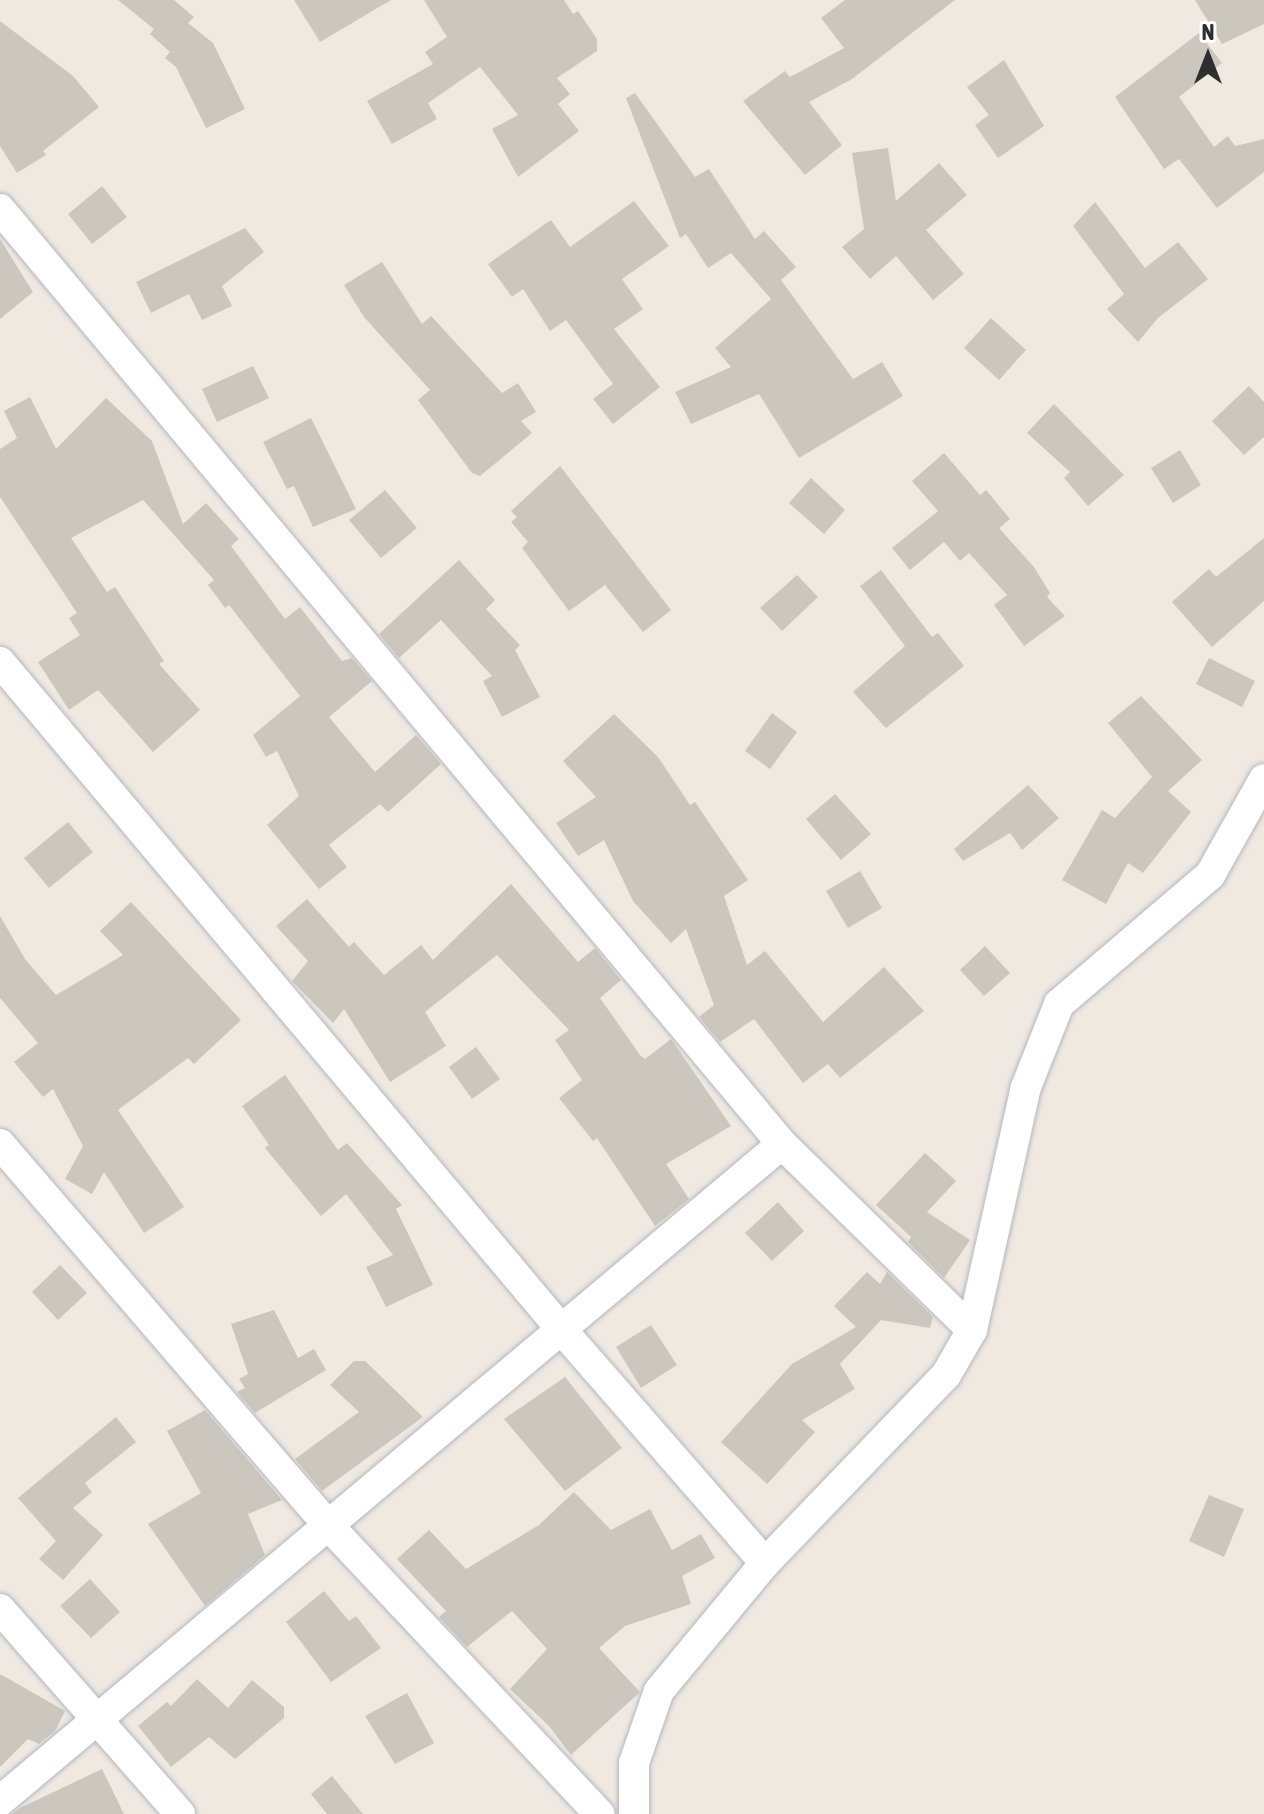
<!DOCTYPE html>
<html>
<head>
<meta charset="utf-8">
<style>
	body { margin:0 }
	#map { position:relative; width:1264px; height:1814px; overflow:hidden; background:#efe9e1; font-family:"Asap Condensed",sans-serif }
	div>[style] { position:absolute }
	.building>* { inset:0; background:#cbc7bf }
	.roads { filter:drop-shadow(0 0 2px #b4b7c1) drop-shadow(0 0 2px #b4b7c1) }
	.minor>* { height:30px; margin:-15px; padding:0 15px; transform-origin:15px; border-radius:15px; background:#fff }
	span { translate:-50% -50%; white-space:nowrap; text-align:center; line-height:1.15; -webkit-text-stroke:7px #fff; paint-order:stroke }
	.north { position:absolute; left:1168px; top:16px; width:80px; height:80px; -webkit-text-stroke:6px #fff; paint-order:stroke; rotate:0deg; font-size:22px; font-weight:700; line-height:32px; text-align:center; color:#2e2e2e }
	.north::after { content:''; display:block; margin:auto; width:28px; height:36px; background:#2e2e2e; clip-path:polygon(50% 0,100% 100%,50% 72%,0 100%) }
</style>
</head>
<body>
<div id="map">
	<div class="building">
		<i style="clip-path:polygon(118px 0,174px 0,194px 17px,188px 23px,213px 43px,245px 109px,206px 128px,176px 67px,165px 58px,170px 52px,150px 34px,154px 29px)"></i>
		<i style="clip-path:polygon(294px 0,391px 0,320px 42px)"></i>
		<i style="clip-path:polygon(424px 0,564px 0,573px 14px,578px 11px,597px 39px,597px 51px,557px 78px,570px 94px,558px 104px,579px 131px,518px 177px,492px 129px,518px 115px,480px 67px,428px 103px,437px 119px,392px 144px,367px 101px,433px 64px,425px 52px,447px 37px)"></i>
		<i style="clip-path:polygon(845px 0,955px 0,852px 79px,809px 102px,842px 145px,805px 175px,743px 101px,785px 71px,790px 77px,844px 48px,821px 18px)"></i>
		<i style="clip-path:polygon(1195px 0,1264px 0,1264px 24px,1222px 44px)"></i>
		<i style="clip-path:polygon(0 21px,73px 76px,99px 107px,43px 151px,46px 155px,17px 173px,0 146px)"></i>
		<i style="clip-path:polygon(1199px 33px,1222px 63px,1179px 97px,1214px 147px,1228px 136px,1235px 146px,1264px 139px,1264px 172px,1217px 208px,1179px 159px,1164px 169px,1115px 97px)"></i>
		<i style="clip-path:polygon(1004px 60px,1044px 126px,998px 158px,975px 125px,989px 115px,967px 87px)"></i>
		<i style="clip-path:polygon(635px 93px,695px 177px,709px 169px,755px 239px,764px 231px,796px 267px,781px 280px,853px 379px,882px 362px,903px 396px,799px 458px,759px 394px,691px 424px,675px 392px,731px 367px,715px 348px,771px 299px,731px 253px,708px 268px,686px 234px,680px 238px,626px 98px)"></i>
		<i style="clip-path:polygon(888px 148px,896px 201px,939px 163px,967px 195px,926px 230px,964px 274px,933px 300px,896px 256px,870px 279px,842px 247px,864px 229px,852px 153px)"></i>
		<i style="clip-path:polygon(102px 186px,127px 217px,92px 244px,68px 214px)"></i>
		<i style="clip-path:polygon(634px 201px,669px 246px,622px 279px,643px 309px,614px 329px,660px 387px,613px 424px,593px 399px,613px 384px,566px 320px,550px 331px,523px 289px,512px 297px,488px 264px,551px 220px,570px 247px)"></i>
		<i style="clip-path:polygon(1095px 202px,1145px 268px,1178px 242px,1208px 279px,1158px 318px,1138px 342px,1107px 309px,1124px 294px,1073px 226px)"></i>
		<i style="clip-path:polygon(245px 228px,264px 252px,222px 286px,232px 306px,202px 320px,189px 294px,151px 313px,136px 282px)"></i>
		<i style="clip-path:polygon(0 239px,33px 292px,0 319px)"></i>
		<i style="clip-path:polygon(382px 262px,422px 324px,431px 316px,502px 393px,518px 383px,536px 412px,521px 421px,532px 433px,480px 476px,472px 473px,418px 400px,430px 390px,364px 317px,344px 285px)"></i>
		<i style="clip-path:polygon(991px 318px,1026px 350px,999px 380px,964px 348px)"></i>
		<i style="clip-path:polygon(253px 366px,269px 398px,217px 422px,202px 389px)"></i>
		<i style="clip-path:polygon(1249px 386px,1264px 402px,1264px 437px,1244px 455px,1212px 421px)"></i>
		<i style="clip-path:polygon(30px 397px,56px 449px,106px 398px,152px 441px,183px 524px,206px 503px,239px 539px,231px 546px,285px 619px,300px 607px,342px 661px,352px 658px,372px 681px,329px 717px,375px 772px,416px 735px,441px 764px,388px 812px,380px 804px,329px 845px,347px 867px,319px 889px,267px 825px,299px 796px,277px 751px,266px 757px,253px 735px,300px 696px,229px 605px,225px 608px,208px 585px,214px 580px,143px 500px,71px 538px,107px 592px,115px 587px,164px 661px,159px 664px,200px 710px,153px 752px,98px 690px,69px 710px,38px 662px,80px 635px,69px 618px,77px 613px,0 497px,0 449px,17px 438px,4px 411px)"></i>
		<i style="clip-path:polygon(1054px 404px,1124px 475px,1088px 506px,1064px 478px,1070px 472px,1027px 433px)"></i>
		<i style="clip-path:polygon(311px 418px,356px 509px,313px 527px,294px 486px,287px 489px,263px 442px)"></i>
		<i style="clip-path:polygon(1180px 450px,1201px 485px,1173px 503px,1151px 468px)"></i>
		<i style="clip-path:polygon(944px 453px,980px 495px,986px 490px,1010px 519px,999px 528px,1034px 567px,1050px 593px,1047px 597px,1065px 616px,1024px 646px,994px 605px,1007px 595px,969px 553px,960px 561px,944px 542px,910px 570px,892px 548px,938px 511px,912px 481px)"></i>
		<i style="clip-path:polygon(560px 466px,671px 610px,643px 632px,605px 585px,569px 611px,522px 548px,528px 542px,511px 522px,517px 517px,511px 511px)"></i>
		<i style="clip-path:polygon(811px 478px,845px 510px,824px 534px,789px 503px)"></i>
		<i style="clip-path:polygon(385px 490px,417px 528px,381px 558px,349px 520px)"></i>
		<i style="clip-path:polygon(1264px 538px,1264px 601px,1212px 647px,1172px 602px,1209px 569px,1216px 577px)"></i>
		<i style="clip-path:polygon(459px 560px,495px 600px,486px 609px,520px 645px,515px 650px,540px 697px,502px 717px,483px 681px,492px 676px,441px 620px,399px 658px,379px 634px)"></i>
		<i style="clip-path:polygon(881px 570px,932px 637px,938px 633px,964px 666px,886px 728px,853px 692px,905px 646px,860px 586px)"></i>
		<i style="clip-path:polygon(797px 575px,818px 597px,782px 631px,760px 608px)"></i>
		<i style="clip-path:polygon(1209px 658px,1255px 681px,1242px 707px,1196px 684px)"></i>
		<i style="clip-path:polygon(1141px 696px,1202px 760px,1168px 791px,1191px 812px,1143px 873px,1128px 863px,1106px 904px,1062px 880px,1102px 810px,1115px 818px,1152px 777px,1108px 723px)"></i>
		<i style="clip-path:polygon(772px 713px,797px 732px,770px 769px,745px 751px)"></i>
		<i style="clip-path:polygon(614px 714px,658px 757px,690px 805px,695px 802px,748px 880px,724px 896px,747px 965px,765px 951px,823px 1022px,884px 967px,924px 1011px,840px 1078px,828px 1064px,803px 1083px,754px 1019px,720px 1042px,699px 1017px,714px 1005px,686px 929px,671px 943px,633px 901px,604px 840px,578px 856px,556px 823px,596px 797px,563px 761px)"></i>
		<i style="clip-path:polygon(1028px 785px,1059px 818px,1022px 850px,1010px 833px,963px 861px,954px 849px)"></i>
		<i style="clip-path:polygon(835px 794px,871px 834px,841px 860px,806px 819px)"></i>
		<i style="clip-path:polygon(68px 822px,93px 852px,49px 888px,24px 858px)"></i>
		<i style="clip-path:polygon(860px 871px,882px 908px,848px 928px,826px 891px)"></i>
		<i style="clip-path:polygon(511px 884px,578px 962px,595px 948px,621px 980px,600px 998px,640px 1055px,645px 1059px,671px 1039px,731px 1126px,666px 1164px,689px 1199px,655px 1226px,597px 1138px,593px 1141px,559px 1098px,582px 1080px,555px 1040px,569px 1030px,497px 955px,425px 1012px,446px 1046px,390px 1082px,344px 1009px,333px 1023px,292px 981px,308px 961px,276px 926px,307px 899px,349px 947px,354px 942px,384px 975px,421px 945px,433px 960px)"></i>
		<i style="clip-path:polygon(131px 902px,241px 1020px,194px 1064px,188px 1058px,118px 1110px,184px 1207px,144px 1233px,104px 1172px,92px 1194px,65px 1179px,83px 1146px,53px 1089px,43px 1097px,14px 1062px,38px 1043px,0 998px,0 916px,25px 959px,56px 995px,123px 955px,100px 931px)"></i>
		<i style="clip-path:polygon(985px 946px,1010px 973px,984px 996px,960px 970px)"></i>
		<i style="clip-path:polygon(476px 1047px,500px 1079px,472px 1099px,449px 1067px)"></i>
		<i style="clip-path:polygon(285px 1075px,338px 1150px,347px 1143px,402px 1205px,396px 1209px,433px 1285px,386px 1307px,366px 1267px,393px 1255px,346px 1194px,321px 1216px,265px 1148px,269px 1145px,242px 1106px)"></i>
		<i style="clip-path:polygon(925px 1153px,956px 1181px,927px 1212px,970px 1240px,944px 1278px,908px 1242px,911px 1237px,876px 1205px)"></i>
		<i style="clip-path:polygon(778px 1202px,804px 1231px,772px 1261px,745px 1233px)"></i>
		<i style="clip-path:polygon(60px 1265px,87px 1293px,58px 1320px,32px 1292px)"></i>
		<i style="clip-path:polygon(867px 1272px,880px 1284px,887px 1272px,933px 1317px,930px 1328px,881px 1320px,840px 1364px,855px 1389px,802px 1420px,815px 1432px,767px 1484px,721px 1442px,792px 1364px,856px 1327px,834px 1306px)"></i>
		<i style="clip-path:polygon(274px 1310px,298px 1358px,314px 1349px,326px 1370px,255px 1413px,237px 1392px,245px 1388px,239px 1379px,248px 1374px,231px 1324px)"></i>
		<i style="clip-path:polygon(651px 1325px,677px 1365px,641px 1388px,616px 1347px)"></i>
		<i style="clip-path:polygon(354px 1361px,365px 1361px,423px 1417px,322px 1491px,295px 1459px,359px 1412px,330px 1385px)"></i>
		<i style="clip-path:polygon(565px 1377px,622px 1448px,565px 1491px,504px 1419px)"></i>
		<i style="clip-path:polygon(205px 1410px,282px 1500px,248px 1514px,265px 1555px,205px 1606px,148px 1524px,201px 1493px,167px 1431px)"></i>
		<i style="clip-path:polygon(116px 1417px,136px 1442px,85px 1483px,92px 1492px,73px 1508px,103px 1535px,63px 1580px,39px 1559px,56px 1541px,18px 1498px)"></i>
		<i style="clip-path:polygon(574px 1492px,611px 1530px,650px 1509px,672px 1550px,701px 1534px,715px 1558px,682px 1576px,691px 1604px,625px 1626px,599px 1648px,640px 1692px,571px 1755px,549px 1726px,510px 1689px,547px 1649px,512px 1611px,467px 1647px,439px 1617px,446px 1611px,397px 1559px,429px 1530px,466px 1569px,539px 1525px)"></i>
		<i style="clip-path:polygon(1209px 1495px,1244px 1509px,1224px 1557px,1189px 1541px)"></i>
		<i style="clip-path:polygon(90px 1579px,120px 1612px,91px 1638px,60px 1606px)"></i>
		<i style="clip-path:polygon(324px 1591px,349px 1621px,356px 1616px,381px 1648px,331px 1682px,286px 1622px)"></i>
		<i style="clip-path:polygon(0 1674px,65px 1711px,55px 1731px,39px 1744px,28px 1739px,0 1767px)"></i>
		<i style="clip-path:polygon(197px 1679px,228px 1708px,252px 1680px,284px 1707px,284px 1718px,235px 1759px,209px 1737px,171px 1767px,138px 1726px,167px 1702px,171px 1706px)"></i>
		<i style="clip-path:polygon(407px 1693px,434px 1743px,395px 1764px,365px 1716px)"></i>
		<i style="clip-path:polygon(102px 1769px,124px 1814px,12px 1814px,20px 1808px)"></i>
		<i style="clip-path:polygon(332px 1776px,363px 1814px,327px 1814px,311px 1794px)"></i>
	</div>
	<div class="roads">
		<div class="minor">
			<i style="left:0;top:209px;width:1219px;rotate:50.09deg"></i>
			<i style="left:782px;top:1144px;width:266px;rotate:44.4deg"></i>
			<i style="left:0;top:662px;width:872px;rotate:49.93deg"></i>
			<i style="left:561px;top:1329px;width:310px;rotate:48.9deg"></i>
			<i style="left:0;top:1144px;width:501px;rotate:49.29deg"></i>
			<i style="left:327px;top:1524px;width:398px;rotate:46.8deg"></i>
			<i style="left:0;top:1609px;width:273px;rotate:48.7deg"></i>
			<i style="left:0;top:1801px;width:1021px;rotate:-40.04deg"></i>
			<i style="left:634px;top:1814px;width:51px;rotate:-90deg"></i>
			<i style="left:634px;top:1763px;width:76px;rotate:-70.9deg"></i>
			<i style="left:659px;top:1691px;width:166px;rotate:-50.4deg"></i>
			<i style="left:765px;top:1563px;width:261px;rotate:-46.1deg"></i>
			<i style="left:946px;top:1375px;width:52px;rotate:-60deg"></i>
			<i style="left:972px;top:1330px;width:249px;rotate:-77.5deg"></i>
			<i style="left:1026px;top:1087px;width:89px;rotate:-68.3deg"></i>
			<i style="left:1059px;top:1004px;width:199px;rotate:-40.5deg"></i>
			<i style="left:1210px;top:875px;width:110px;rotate:-60.6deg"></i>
		</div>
	</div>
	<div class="north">N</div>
</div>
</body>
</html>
